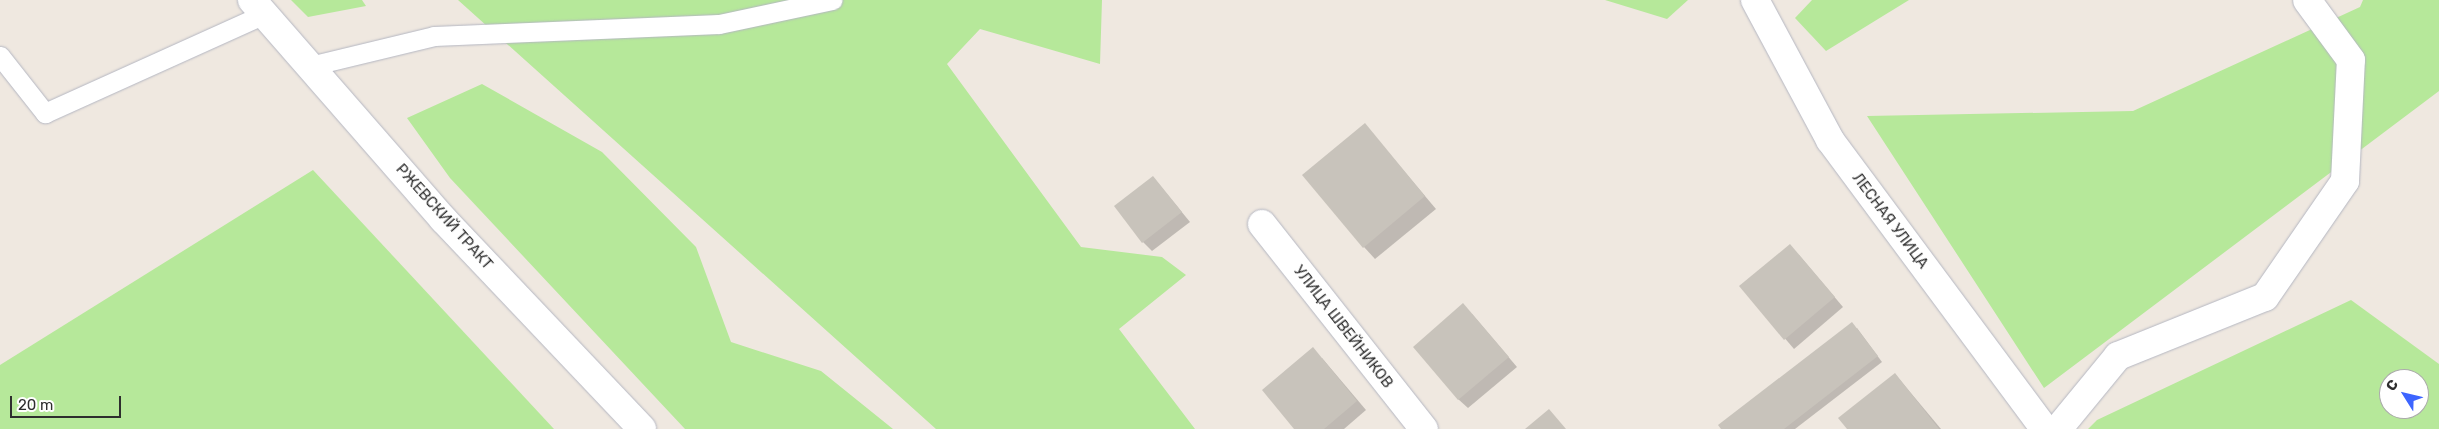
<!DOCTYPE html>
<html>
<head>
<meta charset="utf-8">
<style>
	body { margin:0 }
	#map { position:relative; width:2439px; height:429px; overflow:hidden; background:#efe8e0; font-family:Rubik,sans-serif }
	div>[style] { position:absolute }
	.green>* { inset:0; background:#b6e89a }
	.shadow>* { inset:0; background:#0003 }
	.building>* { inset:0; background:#c8c3bb }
	.roads { filter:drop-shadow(0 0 1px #b4b6c1) drop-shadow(0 0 1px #b4b6c1) }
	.lane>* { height:19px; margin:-9.5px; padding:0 9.5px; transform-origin:9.5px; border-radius:9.5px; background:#fff }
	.street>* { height:28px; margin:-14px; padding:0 14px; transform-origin:14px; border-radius:14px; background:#fff }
	.secondary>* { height:28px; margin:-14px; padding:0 14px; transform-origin:14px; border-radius:14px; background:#fff }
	span { translate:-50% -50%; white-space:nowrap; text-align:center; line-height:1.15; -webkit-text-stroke:4px #fff; paint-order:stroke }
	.street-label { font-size:15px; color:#2e2e2e }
	.north { position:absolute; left:2379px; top:369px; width:50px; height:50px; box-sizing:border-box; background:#fff; border:1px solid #ababab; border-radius:50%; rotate:306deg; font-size:14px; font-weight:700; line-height:20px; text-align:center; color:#2e2e2e }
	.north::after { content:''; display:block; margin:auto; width:18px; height:22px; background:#3d65ff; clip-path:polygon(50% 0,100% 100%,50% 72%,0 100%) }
	.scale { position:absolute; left:10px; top:396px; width:111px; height:22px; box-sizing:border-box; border:2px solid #2e2e2e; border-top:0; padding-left:6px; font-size:15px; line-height:18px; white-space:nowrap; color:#2e2e2e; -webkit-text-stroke:4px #fff; paint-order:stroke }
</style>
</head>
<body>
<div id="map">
	<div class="green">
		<i style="clip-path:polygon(291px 0,362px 0,366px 6px,308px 17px)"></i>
		<i style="clip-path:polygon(458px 0,1102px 0,1100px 64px,980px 29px,947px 64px,1081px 247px,1162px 257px,1186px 275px,1119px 329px,1195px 429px,936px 429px)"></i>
		<i style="clip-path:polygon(1605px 0,1688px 0,1667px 19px)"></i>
		<i style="clip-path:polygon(1812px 0,1909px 0,1826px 51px,1795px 18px)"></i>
		<i style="clip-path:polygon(2363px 0,2439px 0,2439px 91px,2044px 388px,1867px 116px,2133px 111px,2360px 7px)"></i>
		<i style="clip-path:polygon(482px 84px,602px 152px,696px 247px,731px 342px,821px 371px,893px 429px,685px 429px,450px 178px,407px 118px)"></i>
		<i style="clip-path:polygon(313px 170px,554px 429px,0 429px,0 365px)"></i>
		<i style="clip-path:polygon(evenodd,2351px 300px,2439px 364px,2439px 429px,2088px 429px,2097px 420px,2351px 300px,2389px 379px,2419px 379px,2419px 409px,2389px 409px,2389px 379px)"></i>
	</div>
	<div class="shadow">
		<i style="clip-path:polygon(1365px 125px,1436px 209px,1375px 259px,1364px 247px)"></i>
		<i style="clip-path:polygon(1153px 177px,1190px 222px,1152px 251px,1143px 242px)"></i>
		<i style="clip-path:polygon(1799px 255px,1843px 307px,1794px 349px,1741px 287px)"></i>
		<i style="clip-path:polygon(1472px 314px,1517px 367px,1468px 408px,1458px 399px)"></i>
		<i style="clip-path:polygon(1857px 328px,1882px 362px,1795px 429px,1723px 429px)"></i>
		<i style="clip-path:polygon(1322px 358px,1366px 410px,1344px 429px,1296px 429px)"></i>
		<i style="clip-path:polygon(1895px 374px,1941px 429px,1848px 429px)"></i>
	</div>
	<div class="building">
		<i style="clip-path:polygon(1365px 123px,1425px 196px,1363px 248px,1302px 175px)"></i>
		<i style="clip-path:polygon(1153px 176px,1182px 212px,1142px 243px,1114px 206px)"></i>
		<i style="clip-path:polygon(1790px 244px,1835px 297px,1784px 340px,1739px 286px)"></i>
		<i style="clip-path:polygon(1463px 303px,1509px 357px,1458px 400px,1413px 347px)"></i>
		<i style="clip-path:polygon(1852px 322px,1878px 356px,1784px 429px,1721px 429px,1718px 425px)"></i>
		<i style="clip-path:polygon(1313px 347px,1357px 401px,1324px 429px,1294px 429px,1262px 390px)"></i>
		<i style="clip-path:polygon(1895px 373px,1939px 429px,1847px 429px,1838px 418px)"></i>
		<i style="clip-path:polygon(1549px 409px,1566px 429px,1525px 429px)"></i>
	</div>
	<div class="roads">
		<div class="lane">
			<i style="left:0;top:56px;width:73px;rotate:51.7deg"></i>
			<i style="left:45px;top:113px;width:240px;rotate:-24.3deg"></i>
			<i style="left:310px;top:66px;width:128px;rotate:-13.6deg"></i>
			<i style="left:434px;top:36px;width:285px;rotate:-2.4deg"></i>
			<i style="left:719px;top:24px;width:116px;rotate:-12deg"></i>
		</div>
		<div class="street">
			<i style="left:1755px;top:0;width:159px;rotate:61.8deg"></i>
			<i style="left:1830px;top:140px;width:360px;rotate:53.4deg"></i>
			<i style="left:1262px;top:224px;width:261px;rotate:51.7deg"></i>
			<i style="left:2058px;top:429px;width:94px;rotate:-50.6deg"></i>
			<i style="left:2118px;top:356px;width:158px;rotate:-21.9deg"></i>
			<i style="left:2265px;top:297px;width:141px;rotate:-55.4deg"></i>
			<i style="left:2345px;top:181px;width:121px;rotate:-87.2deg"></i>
			<i style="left:2351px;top:60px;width:74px;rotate:-126.3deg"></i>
		</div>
		<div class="secondary">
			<i style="left:252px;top:0;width:291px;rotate:48.9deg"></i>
			<i style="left:443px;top:219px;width:289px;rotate:46.5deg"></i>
		</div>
	</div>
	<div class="street-label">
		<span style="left:444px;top:217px;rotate:48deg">РЖЕВСКИЙ ТРАКТ</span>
		<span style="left:1890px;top:221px;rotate:53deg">ЛЕСНАЯ УЛИЦА</span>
		<span style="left:1343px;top:327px;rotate:52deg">УЛИЦА ШВЕЙНИКОВ</span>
	</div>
	<div class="north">С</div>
	<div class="scale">20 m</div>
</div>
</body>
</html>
